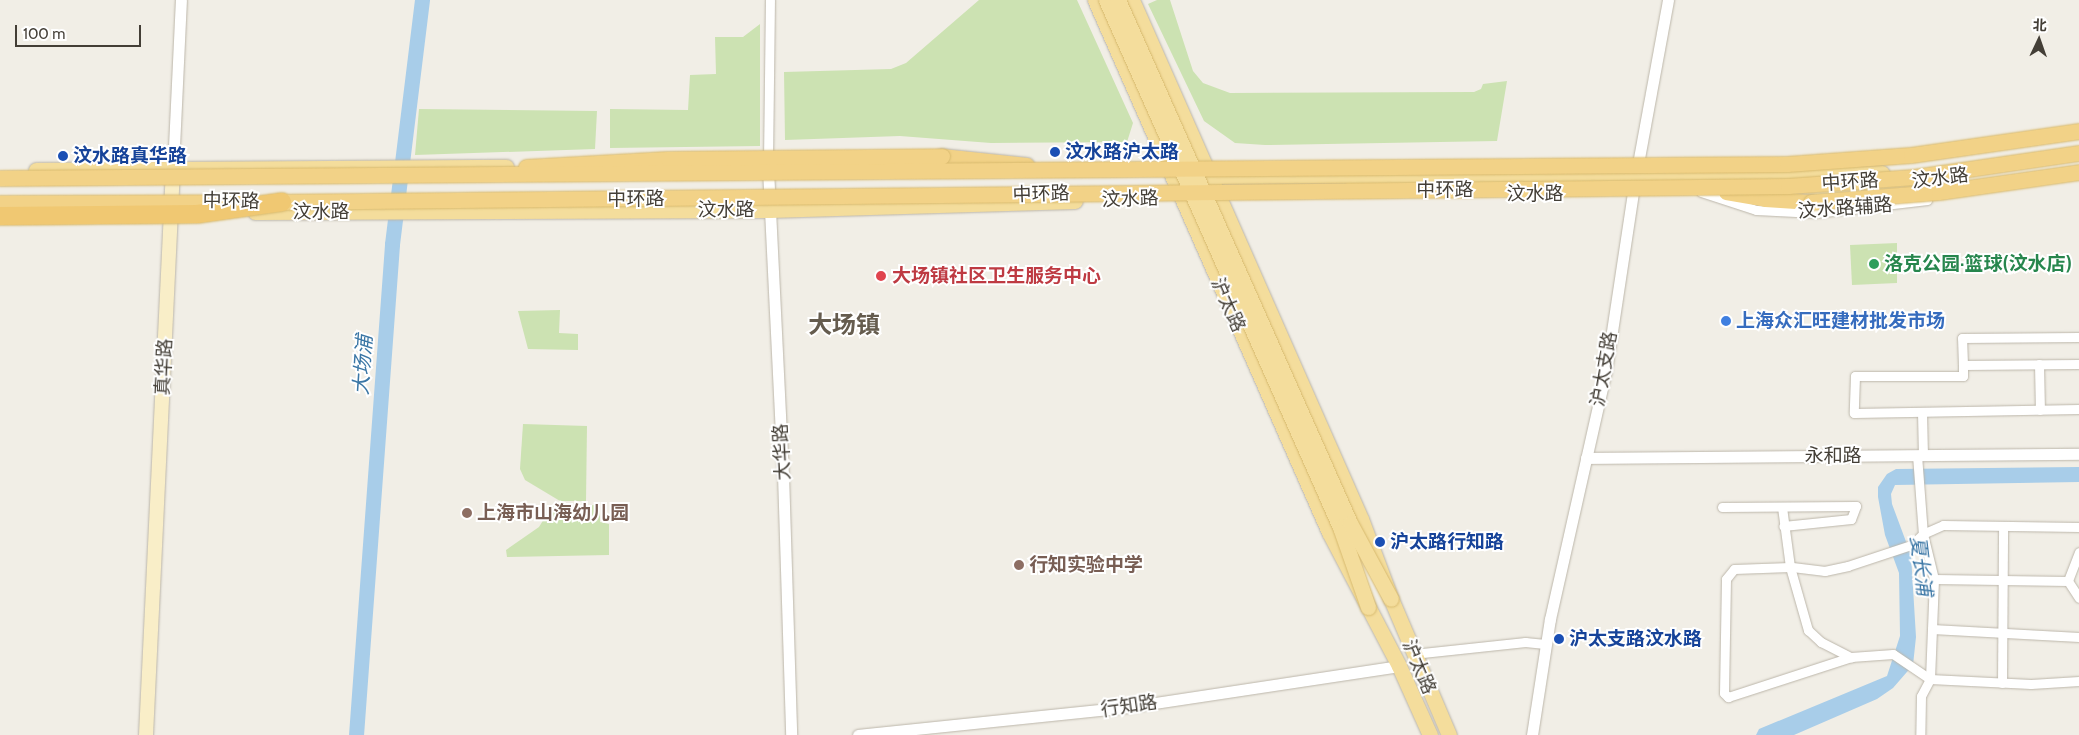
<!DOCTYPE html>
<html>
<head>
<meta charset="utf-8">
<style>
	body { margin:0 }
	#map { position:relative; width:2079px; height:735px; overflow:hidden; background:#f1eee6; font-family:Cabin,"Noto Sans SC",sans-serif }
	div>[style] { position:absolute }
	.green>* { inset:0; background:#cce2b2 }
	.water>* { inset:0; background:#a8cde9 }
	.river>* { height:15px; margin:-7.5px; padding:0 7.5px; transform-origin:7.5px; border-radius:7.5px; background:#a8cde9 }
	.roads { filter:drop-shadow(0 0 1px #bcb6aa) drop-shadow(0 0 1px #bcb6aa) }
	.minor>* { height:9px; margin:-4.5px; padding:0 4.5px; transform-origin:4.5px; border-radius:4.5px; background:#fff }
	.tertiary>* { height:11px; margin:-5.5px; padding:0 5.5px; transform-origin:5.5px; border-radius:5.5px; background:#fff }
	.secondary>* { height:14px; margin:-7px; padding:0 7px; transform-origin:7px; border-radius:7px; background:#f9eec8 }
	.primary>* { height:15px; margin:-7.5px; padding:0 7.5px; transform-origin:7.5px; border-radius:7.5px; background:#f4dd9c }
	.trunk>* { height:15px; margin:-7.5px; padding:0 7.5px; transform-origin:7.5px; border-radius:7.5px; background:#f2d287 }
	.bridges { filter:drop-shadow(0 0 1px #d8ba6e) drop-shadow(0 0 1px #d8ba6e) }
	.primary-bridge>* { height:15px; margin:-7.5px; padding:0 7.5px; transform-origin:7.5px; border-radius:7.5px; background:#f4dd9c }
	.trunk-bridge>* { height:15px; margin:-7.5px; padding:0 7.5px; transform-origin:7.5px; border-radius:7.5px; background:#f2d287 }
	.motorway-bridge>* { height:18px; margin:-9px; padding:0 9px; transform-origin:9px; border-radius:9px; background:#f0c872 }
	.dots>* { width:14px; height:14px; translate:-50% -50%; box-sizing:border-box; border:2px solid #fff; border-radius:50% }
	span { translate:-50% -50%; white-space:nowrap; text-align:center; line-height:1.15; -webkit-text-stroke:4px #fff; paint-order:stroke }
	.transit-label { font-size:19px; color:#164399; font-weight:700 }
	.left { translate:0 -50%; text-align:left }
	.street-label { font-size:19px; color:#433e36 }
	.leisure-label { font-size:19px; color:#27864d; font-weight:700 }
	.health-label { font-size:19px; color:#be3a42; font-weight:700 }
	.shop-label { font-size:19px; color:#366cbe; font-weight:700 }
	.education-label { font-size:19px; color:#785e54; font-weight:700 }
	.water-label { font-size:20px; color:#3a76a5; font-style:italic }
	.district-label { font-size:24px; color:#655c4e; font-weight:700 }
	.north { position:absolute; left:2014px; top:15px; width:50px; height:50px; -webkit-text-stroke:4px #fff; paint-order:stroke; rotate:3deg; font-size:14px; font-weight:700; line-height:20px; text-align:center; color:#433e36 }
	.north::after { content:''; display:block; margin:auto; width:18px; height:22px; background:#433e36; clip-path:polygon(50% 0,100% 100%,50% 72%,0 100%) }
	.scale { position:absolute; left:15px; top:25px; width:126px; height:22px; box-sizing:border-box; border:2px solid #433e36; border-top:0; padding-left:6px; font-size:15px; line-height:18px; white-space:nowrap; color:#433e36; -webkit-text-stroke:4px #fff; paint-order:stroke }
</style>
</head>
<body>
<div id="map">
	<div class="green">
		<i style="clip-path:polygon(979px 0,1077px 0,1133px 123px,1127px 142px,991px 143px,900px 136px,785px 140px,784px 72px,891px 69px,906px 63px)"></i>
		<i style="clip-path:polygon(1157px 0,1170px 0,1193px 71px,1203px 83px,1230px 93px,1474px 92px,1481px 89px,1483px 84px,1507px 81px,1497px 141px,1265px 145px,1235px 143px,1204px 121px,1148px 4px)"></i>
		<i style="clip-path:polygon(760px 24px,760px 146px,610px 148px,610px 109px,688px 110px,690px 75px,716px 74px,715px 37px,743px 37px)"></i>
		<i style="clip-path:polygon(419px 109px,597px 111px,595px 149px,415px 155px)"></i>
		<i style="clip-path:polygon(1897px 243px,1897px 283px,1852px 285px,1850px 245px)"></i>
		<i style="clip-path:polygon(560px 310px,559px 333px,578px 334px,578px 350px,528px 349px,518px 311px)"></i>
		<i style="clip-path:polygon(523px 424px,587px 426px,586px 501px,560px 501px,525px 480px,520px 469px)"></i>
		<i style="clip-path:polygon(600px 505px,600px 522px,609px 524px,609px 555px,507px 557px,506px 550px,539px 527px,552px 506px)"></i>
	</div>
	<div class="water">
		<i style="clip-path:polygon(2079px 467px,2079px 482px,1895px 485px,1891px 494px,1892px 504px,1911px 555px,1916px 637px,1913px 665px,1893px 688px,1877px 699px,1794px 735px,1756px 735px,1759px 729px,1887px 676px,1900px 636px,1899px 573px,1885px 535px,1878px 497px,1878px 487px,1887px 474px,1896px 469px)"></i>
	</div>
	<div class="river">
		<i style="left:356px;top:735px;width:492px;rotate:-85.8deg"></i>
		<i style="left:392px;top:244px;width:246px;rotate:-83deg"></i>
	</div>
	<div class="roads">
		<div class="minor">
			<i style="left:768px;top:161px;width:161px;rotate:-89.3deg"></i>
			<i style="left:1701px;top:192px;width:58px;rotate:18.1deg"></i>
			<i style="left:1756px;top:210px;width:60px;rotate:2.9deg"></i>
			<i style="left:1816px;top:213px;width:112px;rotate:-6.7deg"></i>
			<i style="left:2039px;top:364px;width:46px;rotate:88.8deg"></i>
			<i style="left:2079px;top:364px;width:116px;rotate:179.5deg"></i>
			<i style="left:1963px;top:365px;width:11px;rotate:90deg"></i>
			<i style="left:1963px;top:376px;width:108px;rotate:180deg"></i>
			<i style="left:1855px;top:376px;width:37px;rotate:92deg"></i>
			<i style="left:1854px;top:413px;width:225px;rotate:-1deg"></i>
			<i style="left:1963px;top:365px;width:27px;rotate:-92deg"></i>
			<i style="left:1962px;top:338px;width:117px;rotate:-0.5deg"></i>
			<i style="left:1922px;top:412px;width:43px;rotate:88.7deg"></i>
			<i style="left:1917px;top:455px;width:79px;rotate:85.7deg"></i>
			<i style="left:1923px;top:534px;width:46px;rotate:76.3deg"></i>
			<i style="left:1934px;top:579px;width:100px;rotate:92.3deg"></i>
			<i style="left:1930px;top:679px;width:19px;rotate:118deg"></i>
			<i style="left:1921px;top:696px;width:39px;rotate:91deg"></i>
			<i style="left:1722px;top:507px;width:134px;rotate:-0.4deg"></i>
			<i style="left:1856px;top:506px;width:14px;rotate:111deg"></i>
			<i style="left:1851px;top:519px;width:68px;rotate:174.1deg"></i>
			<i style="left:1782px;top:507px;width:61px;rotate:82.4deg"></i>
			<i style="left:1790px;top:567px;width:56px;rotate:178deg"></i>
			<i style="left:1734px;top:569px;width:13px;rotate:129deg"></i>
			<i style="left:1726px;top:579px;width:114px;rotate:91deg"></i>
			<i style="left:1724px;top:693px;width:6px;rotate:45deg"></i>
			<i style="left:1728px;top:697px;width:129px;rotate:-18deg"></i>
			<i style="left:2079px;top:527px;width:136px;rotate:-179.2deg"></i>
			<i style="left:1943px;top:525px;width:22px;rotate:156deg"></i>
			<i style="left:1923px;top:534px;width:16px;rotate:137deg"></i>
			<i style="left:1911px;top:545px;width:66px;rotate:161.6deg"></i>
			<i style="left:1848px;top:566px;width:24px;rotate:168deg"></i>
			<i style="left:1825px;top:571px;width:35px;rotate:-173deg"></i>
			<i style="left:1790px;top:567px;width:66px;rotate:74.1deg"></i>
			<i style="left:1808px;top:630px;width:18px;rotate:43deg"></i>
			<i style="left:1821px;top:642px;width:34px;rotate:27deg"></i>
			<i style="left:1851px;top:657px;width:42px;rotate:-4.1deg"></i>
			<i style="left:1893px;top:654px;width:45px;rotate:34deg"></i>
			<i style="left:1930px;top:679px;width:101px;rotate:2.8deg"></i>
			<i style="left:2031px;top:684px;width:48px;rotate:-3.6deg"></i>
			<i style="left:2079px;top:552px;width:31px;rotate:111deg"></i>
			<i style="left:2068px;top:581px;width:20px;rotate:57deg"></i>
			<i style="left:1934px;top:579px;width:134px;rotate:0.9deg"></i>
			<i style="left:1932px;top:629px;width:147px;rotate:3.1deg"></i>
			<i style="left:1413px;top:654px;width:113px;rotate:-6.1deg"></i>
			<i style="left:1525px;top:642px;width:20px;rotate:6deg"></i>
			<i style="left:2002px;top:683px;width:157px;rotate:-89.6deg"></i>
		</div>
		<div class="tertiary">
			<i style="left:173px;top:168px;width:168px;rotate:-87.3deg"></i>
			<i style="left:768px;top:169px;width:305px;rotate:87.2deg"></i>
			<i style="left:783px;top:474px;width:261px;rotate:88.2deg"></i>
			<i style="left:1586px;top:458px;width:493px;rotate:-0.5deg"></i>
			<i style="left:858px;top:735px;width:271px;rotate:-5.9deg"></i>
			<i style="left:1128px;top:707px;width:274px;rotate:-8.6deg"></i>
			<i style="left:1532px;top:735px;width:117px;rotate:-81.2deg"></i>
			<i style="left:1550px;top:619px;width:254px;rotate:-77.3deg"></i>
			<i style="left:1606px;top:371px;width:193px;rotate:-81.4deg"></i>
			<i style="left:1635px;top:180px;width:183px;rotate:-79.6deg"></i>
		</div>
		<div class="secondary">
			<i style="left:146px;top:735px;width:568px;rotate:-87.27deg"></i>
		</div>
		<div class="primary">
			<i style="left:1095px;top:0;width:581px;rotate:66.26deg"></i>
			<i style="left:1329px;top:532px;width:151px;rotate:62.4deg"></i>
			<i style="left:1399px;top:666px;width:76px;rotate:65.8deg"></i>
			<i style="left:1132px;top:0;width:567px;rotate:66.19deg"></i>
			<i style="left:1361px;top:519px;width:85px;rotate:69.4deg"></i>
			<i style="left:1391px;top:599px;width:148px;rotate:66.9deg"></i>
			<i style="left:36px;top:170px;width:470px;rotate:-0.4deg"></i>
			<i style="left:1190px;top:171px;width:22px;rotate:13deg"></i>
			<i style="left:1211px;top:176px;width:155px;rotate:-0.4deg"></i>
			<i style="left:1353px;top:182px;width:282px;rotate:-0.4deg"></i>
			<i style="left:1635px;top:180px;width:247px;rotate:-1.6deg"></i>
			<i style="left:255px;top:212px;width:514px;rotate:-0.22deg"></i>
			<i style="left:769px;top:210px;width:306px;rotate:-1.7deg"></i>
		</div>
		<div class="trunk">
			<i style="left:942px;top:156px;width:85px;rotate:6deg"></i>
			<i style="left:1726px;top:192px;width:40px;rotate:10deg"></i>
			<i style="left:1765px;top:199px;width:46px;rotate:3.7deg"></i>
		</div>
	</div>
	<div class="bridges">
		<div class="primary-bridge">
			<i style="left:1106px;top:0;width:577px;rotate:66.06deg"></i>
			<i style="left:1340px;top:527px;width:85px;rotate:70.7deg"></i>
			<i style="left:1118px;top:0;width:572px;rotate:66.08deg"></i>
			<i style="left:1350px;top:523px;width:86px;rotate:61.7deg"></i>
		</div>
		<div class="trunk-bridge">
			<i style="left:526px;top:167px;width:142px;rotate:-3.2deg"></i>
			<i style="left:668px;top:159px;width:274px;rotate:-0.6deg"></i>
			<i style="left:0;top:178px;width:1787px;rotate:-0.45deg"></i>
			<i style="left:1787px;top:164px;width:124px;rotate:-4.2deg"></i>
			<i style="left:1911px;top:155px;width:170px;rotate:-8.1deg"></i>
			<i style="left:270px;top:202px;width:1518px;rotate:-0.6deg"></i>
			<i style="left:1788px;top:186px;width:126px;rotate:-4.1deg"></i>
			<i style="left:1914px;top:177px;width:167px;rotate:-8.3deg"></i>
			<i style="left:1811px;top:202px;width:128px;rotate:-4.5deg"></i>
			<i style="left:1939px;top:192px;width:141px;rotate:-8.1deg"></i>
			<i style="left:0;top:203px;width:245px;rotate:-0.2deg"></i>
		</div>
		<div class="motorway-bridge">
			<i style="left:0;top:216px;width:197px;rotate:-0.6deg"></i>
			<i style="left:197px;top:214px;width:86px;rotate:-8deg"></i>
		</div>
	</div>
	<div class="dots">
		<i style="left:1055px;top:152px;background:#1a4fb4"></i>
		<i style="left:63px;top:156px;background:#1a4fb4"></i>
		<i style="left:1874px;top:264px;background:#2e9e5b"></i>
		<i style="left:881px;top:276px;background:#e0444e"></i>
		<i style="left:1726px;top:321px;background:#3f7fe0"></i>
		<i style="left:467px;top:513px;background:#8d6e63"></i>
		<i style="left:1380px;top:542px;background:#1a4fb4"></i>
		<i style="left:1019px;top:565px;background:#8d6e63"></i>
		<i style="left:1559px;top:639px;background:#1a4fb4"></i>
	</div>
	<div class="transit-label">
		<span class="left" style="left:1065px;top:152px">汶水路沪太路</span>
		<span class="left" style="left:73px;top:156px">汶水路真华路</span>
		<span class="left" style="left:1390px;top:542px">沪太路行知路</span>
		<span class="left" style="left:1569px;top:639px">沪太支路汶水路</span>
	</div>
	<div class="street-label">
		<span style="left:1940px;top:178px;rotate:-7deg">汶水路</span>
		<span style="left:1850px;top:182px;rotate:-4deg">中环路</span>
		<span style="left:1445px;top:190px">中环路</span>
		<span style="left:1041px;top:194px;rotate:-2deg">中环路</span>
		<span style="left:1535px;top:194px">汶水路</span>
		<span style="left:636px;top:199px">中环路</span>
		<span style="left:1130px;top:199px;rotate:-2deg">汶水路</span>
		<span style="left:231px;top:201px;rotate:1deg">中环路</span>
		<span style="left:1845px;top:208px;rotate:-4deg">汶水路辅路</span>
		<span style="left:726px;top:210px">汶水路</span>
		<span style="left:321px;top:212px">汶水路</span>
		<span style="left:1228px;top:305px;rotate:66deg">沪太路</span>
		<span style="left:164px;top:367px;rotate:-87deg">真华路</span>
		<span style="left:1604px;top:369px;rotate:-80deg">沪太支路</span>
		<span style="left:782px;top:452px;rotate:-93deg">大华路</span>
		<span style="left:1833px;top:456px">永和路</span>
		<span style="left:1419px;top:667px;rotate:67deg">沪太路</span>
		<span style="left:1129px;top:706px;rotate:-8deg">行知路</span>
	</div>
	<div class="leisure-label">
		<span class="left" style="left:1884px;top:264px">洛克公园·篮球(汶水店)</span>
	</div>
	<div class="health-label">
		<span class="left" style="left:892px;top:276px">大场镇社区卫生服务中心</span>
	</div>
	<div class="shop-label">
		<span class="left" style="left:1736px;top:321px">上海众汇旺建材批发市场</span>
	</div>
	<div class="education-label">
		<span class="left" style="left:477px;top:513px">上海市山海幼儿园</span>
		<span class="left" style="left:1029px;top:565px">行知实验中学</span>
	</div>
	<div class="water-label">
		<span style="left:363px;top:365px;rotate:-86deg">大场浦</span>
		<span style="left:1921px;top:566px;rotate:83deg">夏长浦</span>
	</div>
	<div class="district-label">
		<span style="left:844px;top:325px">大场镇</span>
	</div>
	<div class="north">北</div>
	<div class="scale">100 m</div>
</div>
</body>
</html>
